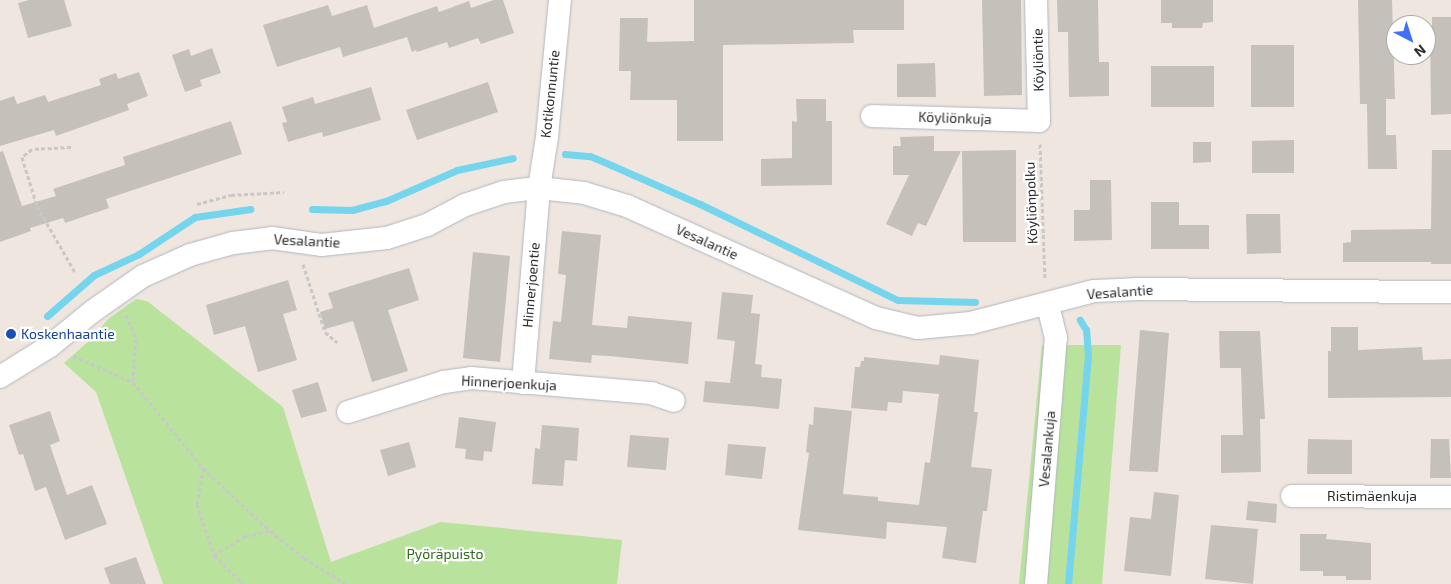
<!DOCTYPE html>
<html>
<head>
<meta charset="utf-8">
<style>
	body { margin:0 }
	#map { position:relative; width:1451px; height:584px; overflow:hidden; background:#eee6df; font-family:"Exo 2",sans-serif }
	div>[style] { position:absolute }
	.green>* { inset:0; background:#b9e39d }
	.stream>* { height:7px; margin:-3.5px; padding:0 3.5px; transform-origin:3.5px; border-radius:3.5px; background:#74d5ed }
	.building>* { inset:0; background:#c6c0bb }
	.path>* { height:3px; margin-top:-1.5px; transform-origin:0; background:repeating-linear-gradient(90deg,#c8c8c8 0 4px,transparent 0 6.5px) }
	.roads { filter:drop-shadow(0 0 1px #b2b6bf) drop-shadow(0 0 1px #b2b6bf) }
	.minor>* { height:22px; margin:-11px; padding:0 11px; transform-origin:11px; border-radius:11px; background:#fff }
	.dots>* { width:14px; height:14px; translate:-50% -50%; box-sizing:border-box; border:2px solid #fff; border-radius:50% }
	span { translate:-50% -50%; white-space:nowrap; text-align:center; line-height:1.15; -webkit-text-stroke:4.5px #fff; paint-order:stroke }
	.street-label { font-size:14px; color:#2c2c2c }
	.transit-label { font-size:14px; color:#164399 }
	.left { translate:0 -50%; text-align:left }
	.park-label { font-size:14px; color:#316a1c }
	.north { position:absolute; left:1386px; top:15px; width:50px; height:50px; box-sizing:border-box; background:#fff; border:1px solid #ababab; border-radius:50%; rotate:140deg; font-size:14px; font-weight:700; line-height:20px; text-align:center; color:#2c2c2c }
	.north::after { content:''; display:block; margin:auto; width:18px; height:22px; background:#426ff8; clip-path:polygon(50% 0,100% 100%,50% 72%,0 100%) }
</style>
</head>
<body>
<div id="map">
	<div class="green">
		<i style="clip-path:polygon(136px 299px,147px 301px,283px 407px,331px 562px,441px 522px,622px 540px,617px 584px,163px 584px,96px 392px,64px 363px,91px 339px,108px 319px)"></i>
		<i style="clip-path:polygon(1042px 345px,1121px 345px,1102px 584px,1019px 584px)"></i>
	</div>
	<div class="stream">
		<i style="left:565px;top:154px;width:25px;rotate:5deg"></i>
		<i style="left:590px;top:156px;width:23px;rotate:23deg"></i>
		<i style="left:611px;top:165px;width:97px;rotate:23.7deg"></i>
		<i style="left:700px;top:204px;width:220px;rotate:25.9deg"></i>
		<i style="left:898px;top:300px;width:77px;rotate:1.5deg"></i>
		<i style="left:312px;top:209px;width:40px;rotate:1.4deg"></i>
		<i style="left:352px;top:210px;width:35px;rotate:-15deg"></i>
		<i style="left:386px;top:201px;width:77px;rotate:-23.6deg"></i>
		<i style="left:457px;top:170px;width:57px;rotate:-12.1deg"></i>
		<i style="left:47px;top:316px;width:62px;rotate:-41.1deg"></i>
		<i style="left:94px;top:275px;width:50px;rotate:-25deg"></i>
		<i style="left:139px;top:254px;width:67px;rotate:-33.5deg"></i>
		<i style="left:195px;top:217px;width:56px;rotate:-8.3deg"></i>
		<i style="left:1068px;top:584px;width:229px;rotate:-85deg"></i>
		<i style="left:1088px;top:356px;width:26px;rotate:-94deg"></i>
		<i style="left:1086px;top:330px;width:12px;rotate:-121deg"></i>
	</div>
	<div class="building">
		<i style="clip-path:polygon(29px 0,64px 0,72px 26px,28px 38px,18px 3px)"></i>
		<i style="clip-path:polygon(494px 0,503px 0,514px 33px,481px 44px,478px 38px,449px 48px,447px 42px,417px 52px,416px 50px,412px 52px,407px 37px,343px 57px,340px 47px,277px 67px,263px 25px,328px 5px,332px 16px,367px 5px,374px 28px,437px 6px,439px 12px,469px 1px,471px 8px)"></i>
		<i style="clip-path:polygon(694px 0,904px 0,904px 30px,853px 30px,854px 43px,723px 45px,723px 141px,677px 141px,677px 100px,630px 100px,631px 71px,619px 71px,620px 18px,648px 18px,647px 42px,694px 41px)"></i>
		<i style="clip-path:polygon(982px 0,1021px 0,1022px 95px,984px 96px)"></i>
		<i style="clip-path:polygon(1057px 0,1098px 0,1099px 62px,1109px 62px,1109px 96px,1069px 97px,1068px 32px,1058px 32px)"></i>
		<i style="clip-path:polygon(1161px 0,1213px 0,1213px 22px,1203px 23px,1202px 28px,1172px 28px,1172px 23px,1161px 23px)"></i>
		<i style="clip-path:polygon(1358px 0,1392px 0,1395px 99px,1386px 99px,1386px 135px,1396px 135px,1397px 169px,1368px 169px,1367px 104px,1360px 104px)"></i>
		<i style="clip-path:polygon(1432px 17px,1451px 17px,1451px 114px,1431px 115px,1430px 25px,1432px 26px)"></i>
		<i style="clip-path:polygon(1251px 45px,1294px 45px,1294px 107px,1251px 107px)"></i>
		<i style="clip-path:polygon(212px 48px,221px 73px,200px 80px,202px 86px,185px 92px,172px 55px,189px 49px,191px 56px)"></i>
		<i style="clip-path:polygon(935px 63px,936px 97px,897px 97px,897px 64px)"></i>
		<i style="clip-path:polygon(1151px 66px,1214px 66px,1214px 107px,1151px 107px)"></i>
		<i style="clip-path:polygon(139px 72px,148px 96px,127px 104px,129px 110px,56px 136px,54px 130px,0 146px,0 101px,14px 96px,17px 104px,45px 95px,48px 102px,101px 85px,99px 79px,116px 73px,118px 79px)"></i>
		<i style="clip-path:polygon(488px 82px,498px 112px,417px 140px,406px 110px)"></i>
		<i style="clip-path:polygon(371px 87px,381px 120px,323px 137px,322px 132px,288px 142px,282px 123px,287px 122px,282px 107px,313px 97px,315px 104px)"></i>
		<i style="clip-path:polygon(796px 99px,826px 99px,826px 121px,832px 121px,832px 185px,761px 186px,761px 159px,792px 158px,792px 121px,797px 122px)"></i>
		<i style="clip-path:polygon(231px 121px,242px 154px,106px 199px,109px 208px,65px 223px,63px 218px,30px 228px,31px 231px,0 242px,0 152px,3px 151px,22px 206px,56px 196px,53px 189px,125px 165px,123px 157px)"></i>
		<i style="clip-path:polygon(934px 136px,934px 151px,961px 151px,926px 226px,918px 223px,912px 236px,886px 224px,909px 175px,893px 175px,893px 146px,901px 146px,900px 137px)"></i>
		<i style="clip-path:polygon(1294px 140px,1294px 173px,1252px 173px,1252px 141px)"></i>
		<i style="clip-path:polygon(1193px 142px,1211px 142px,1211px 162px,1193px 163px)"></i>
		<i style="clip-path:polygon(1016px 150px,1016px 242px,963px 242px,962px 151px)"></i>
		<i style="clip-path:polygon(1432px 150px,1451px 150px,1451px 264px,1431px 264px,1431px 262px,1343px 262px,1343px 243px,1351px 242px,1351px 230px,1431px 229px)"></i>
		<i style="clip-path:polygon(1090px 180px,1111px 180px,1112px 240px,1074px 241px,1074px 210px,1090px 210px)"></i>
		<i style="clip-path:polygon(1151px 202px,1179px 202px,1179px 225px,1209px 225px,1209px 249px,1151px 249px)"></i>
		<i style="clip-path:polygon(1246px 214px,1280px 214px,1281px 253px,1247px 254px)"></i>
		<i style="clip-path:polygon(562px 231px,601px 235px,592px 325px,627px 328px,628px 316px,692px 322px,688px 364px,609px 356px,592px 355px,591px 363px,549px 359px,553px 321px,561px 322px,566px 275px,558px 274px)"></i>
		<i style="clip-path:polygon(473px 252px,510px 256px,500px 362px,463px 358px)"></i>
		<i style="clip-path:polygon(409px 268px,419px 300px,388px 310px,408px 371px,372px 382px,353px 321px,325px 329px,320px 312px,333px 308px,328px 293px)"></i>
		<i style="clip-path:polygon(288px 280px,297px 310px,283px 314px,297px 360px,258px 372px,245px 326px,214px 335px,206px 305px)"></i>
		<i style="clip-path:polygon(722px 292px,753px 295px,751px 313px,760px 314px,755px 364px,762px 365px,761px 377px,782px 379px,779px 409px,703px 402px,705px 381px,730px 383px,735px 341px,717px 339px)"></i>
		<i style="clip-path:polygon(1331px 327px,1358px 327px,1358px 350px,1422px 347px,1423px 360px,1451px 359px,1451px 397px,1328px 398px,1328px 351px,1331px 351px)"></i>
		<i style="clip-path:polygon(1140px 330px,1169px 333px,1158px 472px,1129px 471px)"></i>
		<i style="clip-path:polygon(1219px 331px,1260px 331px,1265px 419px,1260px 419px,1261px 472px,1221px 473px,1221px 435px,1243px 435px,1241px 368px,1220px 368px)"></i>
		<i style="clip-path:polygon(940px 355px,979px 360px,974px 412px,978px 412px,971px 467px,992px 469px,987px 511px,983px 511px,976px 563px,942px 558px,947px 527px,887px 522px,886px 539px,798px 530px,809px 453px,806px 452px,809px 424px,813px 425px,814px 407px,852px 411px,843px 494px,878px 497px,878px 501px,919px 505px,925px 462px,930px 463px,939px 394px,903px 391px,902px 403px,888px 402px,887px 411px,851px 408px,855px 367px,860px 367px,861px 361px,864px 361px,864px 357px,939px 365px)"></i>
		<i style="clip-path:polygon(318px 382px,327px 411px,301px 418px,292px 390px)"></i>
		<i style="clip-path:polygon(50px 411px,60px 441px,50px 445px,67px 495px,92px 485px,107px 524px,65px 540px,46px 487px,35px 491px,23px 454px,19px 455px,9px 425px)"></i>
		<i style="clip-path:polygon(459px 417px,496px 422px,492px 452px,484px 451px,483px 461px,465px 459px,466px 449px,455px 448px)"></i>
		<i style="clip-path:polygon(542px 425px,579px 428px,577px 461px,565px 460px,563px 486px,532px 484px,535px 448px,540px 449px)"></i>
		<i style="clip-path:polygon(630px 435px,669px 438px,666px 470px,627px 467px)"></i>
		<i style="clip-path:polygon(1308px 439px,1352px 440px,1352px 474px,1307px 474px)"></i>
		<i style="clip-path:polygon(1431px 439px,1449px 439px,1451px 478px,1430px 478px)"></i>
		<i style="clip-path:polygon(409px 442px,416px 467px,388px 476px,380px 450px)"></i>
		<i style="clip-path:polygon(728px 444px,766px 447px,762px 479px,725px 475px)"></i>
		<i style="clip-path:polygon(1154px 492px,1179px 495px,1171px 576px,1124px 571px,1130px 517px,1151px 519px)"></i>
		<i style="clip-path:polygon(1248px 501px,1277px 504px,1276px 523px,1246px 520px)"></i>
		<i style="clip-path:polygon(1211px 525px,1258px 529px,1253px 584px,1205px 579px)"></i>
		<i style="clip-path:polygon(1300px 534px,1327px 534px,1326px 539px,1371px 543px,1371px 580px,1346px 580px,1346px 576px,1323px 576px,1323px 571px,1300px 571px)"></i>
		<i style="clip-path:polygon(136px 557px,146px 584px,110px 584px,104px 568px)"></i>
	</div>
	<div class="path">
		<i style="left:1040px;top:144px;width:136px;rotate:87.9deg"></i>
		<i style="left:71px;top:147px;width:39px;rotate:177deg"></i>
		<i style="left:32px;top:149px;width:13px;rotate:141deg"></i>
		<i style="left:22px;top:157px;width:51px;rotate:73deg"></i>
		<i style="left:37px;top:206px;width:76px;rotate:60.1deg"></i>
		<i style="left:197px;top:204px;width:35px;rotate:-15deg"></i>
		<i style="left:231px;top:195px;width:53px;rotate:-3.2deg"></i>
		<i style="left:303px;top:264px;width:71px;rotate:72.1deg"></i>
		<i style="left:325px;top:332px;width:16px;rotate:40deg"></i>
		<i style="left:126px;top:315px;width:26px;rotate:67deg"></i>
		<i style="left:136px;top:339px;width:43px;rotate:94deg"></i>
		<i style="left:73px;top:356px;width:65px;rotate:23.4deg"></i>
		<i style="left:133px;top:382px;width:111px;rotate:50.9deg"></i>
		<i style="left:203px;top:468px;width:36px;rotate:99deg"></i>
		<i style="left:197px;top:504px;width:54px;rotate:71.6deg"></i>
		<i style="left:214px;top:555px;width:41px;rotate:45deg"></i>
		<i style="left:203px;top:468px;width:92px;rotate:43.2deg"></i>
		<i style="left:270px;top:531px;width:43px;rotate:38.5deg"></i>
		<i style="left:304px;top:558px;width:49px;rotate:31.8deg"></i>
		<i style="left:214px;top:555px;width:37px;rotate:-31deg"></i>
		<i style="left:246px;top:536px;width:25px;rotate:-12deg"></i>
	</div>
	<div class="roads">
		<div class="minor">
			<i style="left:872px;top:116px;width:167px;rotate:1.7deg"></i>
			<i style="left:1039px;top:121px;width:121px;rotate:-91.4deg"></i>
			<i style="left:0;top:377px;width:59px;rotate:-31.8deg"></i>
			<i style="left:50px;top:346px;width:55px;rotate:-39.1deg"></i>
			<i style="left:93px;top:311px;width:61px;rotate:-35deg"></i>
			<i style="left:143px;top:276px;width:51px;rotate:-24.1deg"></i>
			<i style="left:190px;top:255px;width:45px;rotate:-15.6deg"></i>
			<i style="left:233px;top:243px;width:39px;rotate:-7deg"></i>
			<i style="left:272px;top:238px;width:49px;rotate:8.1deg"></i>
			<i style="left:321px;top:245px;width:66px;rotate:-6.1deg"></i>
			<i style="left:387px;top:238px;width:42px;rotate:-18deg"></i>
			<i style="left:427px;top:225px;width:43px;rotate:-27.8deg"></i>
			<i style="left:465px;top:205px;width:41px;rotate:-18.4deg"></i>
			<i style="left:504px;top:192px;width:35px;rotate:-7deg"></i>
			<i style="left:539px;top:188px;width:45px;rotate:6.3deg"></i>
			<i style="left:584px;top:193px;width:45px;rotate:16.8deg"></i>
			<i style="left:627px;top:206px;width:273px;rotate:24.2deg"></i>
			<i style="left:876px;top:318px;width:43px;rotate:13.4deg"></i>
			<i style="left:918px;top:328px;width:53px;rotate:-5.4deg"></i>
			<i style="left:971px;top:323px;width:127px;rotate:-14.6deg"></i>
			<i style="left:1094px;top:291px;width:45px;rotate:-2.5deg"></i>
			<i style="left:1139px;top:289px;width:312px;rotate:0.6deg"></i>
			<i style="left:523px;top:383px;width:196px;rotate:-85.3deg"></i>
			<i style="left:539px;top:188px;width:52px;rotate:-81.1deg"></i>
			<i style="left:547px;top:137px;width:138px;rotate:-84.6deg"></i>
			<i style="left:348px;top:412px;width:101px;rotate:-17.4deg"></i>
			<i style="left:444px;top:382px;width:27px;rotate:-8deg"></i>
			<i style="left:471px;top:378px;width:181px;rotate:4.8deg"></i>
			<i style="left:651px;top:393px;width:24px;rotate:19deg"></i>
			<i style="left:1292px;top:496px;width:159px;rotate:0.4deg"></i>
			<i style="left:1036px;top:584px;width:247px;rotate:-85.4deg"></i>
			<i style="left:1056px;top:338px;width:25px;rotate:-104deg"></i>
		</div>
	</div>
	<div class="dots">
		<i style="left:11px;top:334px;background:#1a4fb4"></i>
	</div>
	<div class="street-label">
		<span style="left:1038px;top:60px;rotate:-91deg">Köyliöntie</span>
		<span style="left:550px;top:94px;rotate:-84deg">Kotikonnuntie</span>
		<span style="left:955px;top:118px;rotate:2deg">Köyliönkuja</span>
		<span style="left:1031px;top:203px;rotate:-92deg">Köyliönpolku</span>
		<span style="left:307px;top:241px;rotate:3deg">Vesalantie</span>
		<span style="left:707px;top:242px;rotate:24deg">Vesalantie</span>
		<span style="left:531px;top:285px;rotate:-85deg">Hinnerjoentie</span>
		<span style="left:1120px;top:292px;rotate:-4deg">Vesalantie</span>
		<span style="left:509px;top:383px;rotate:3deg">Hinnerjoenkuja</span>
		<span style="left:1047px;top:449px;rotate:-85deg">Vesalankuja</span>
		<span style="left:1372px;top:496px">Ristimäenkuja</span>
	</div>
	<div class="transit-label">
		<span class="left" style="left:21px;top:334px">Koskenhaantie</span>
	</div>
	<div class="park-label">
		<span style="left:445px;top:554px">Pyöräpuisto</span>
	</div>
	<div class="north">N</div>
</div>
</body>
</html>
